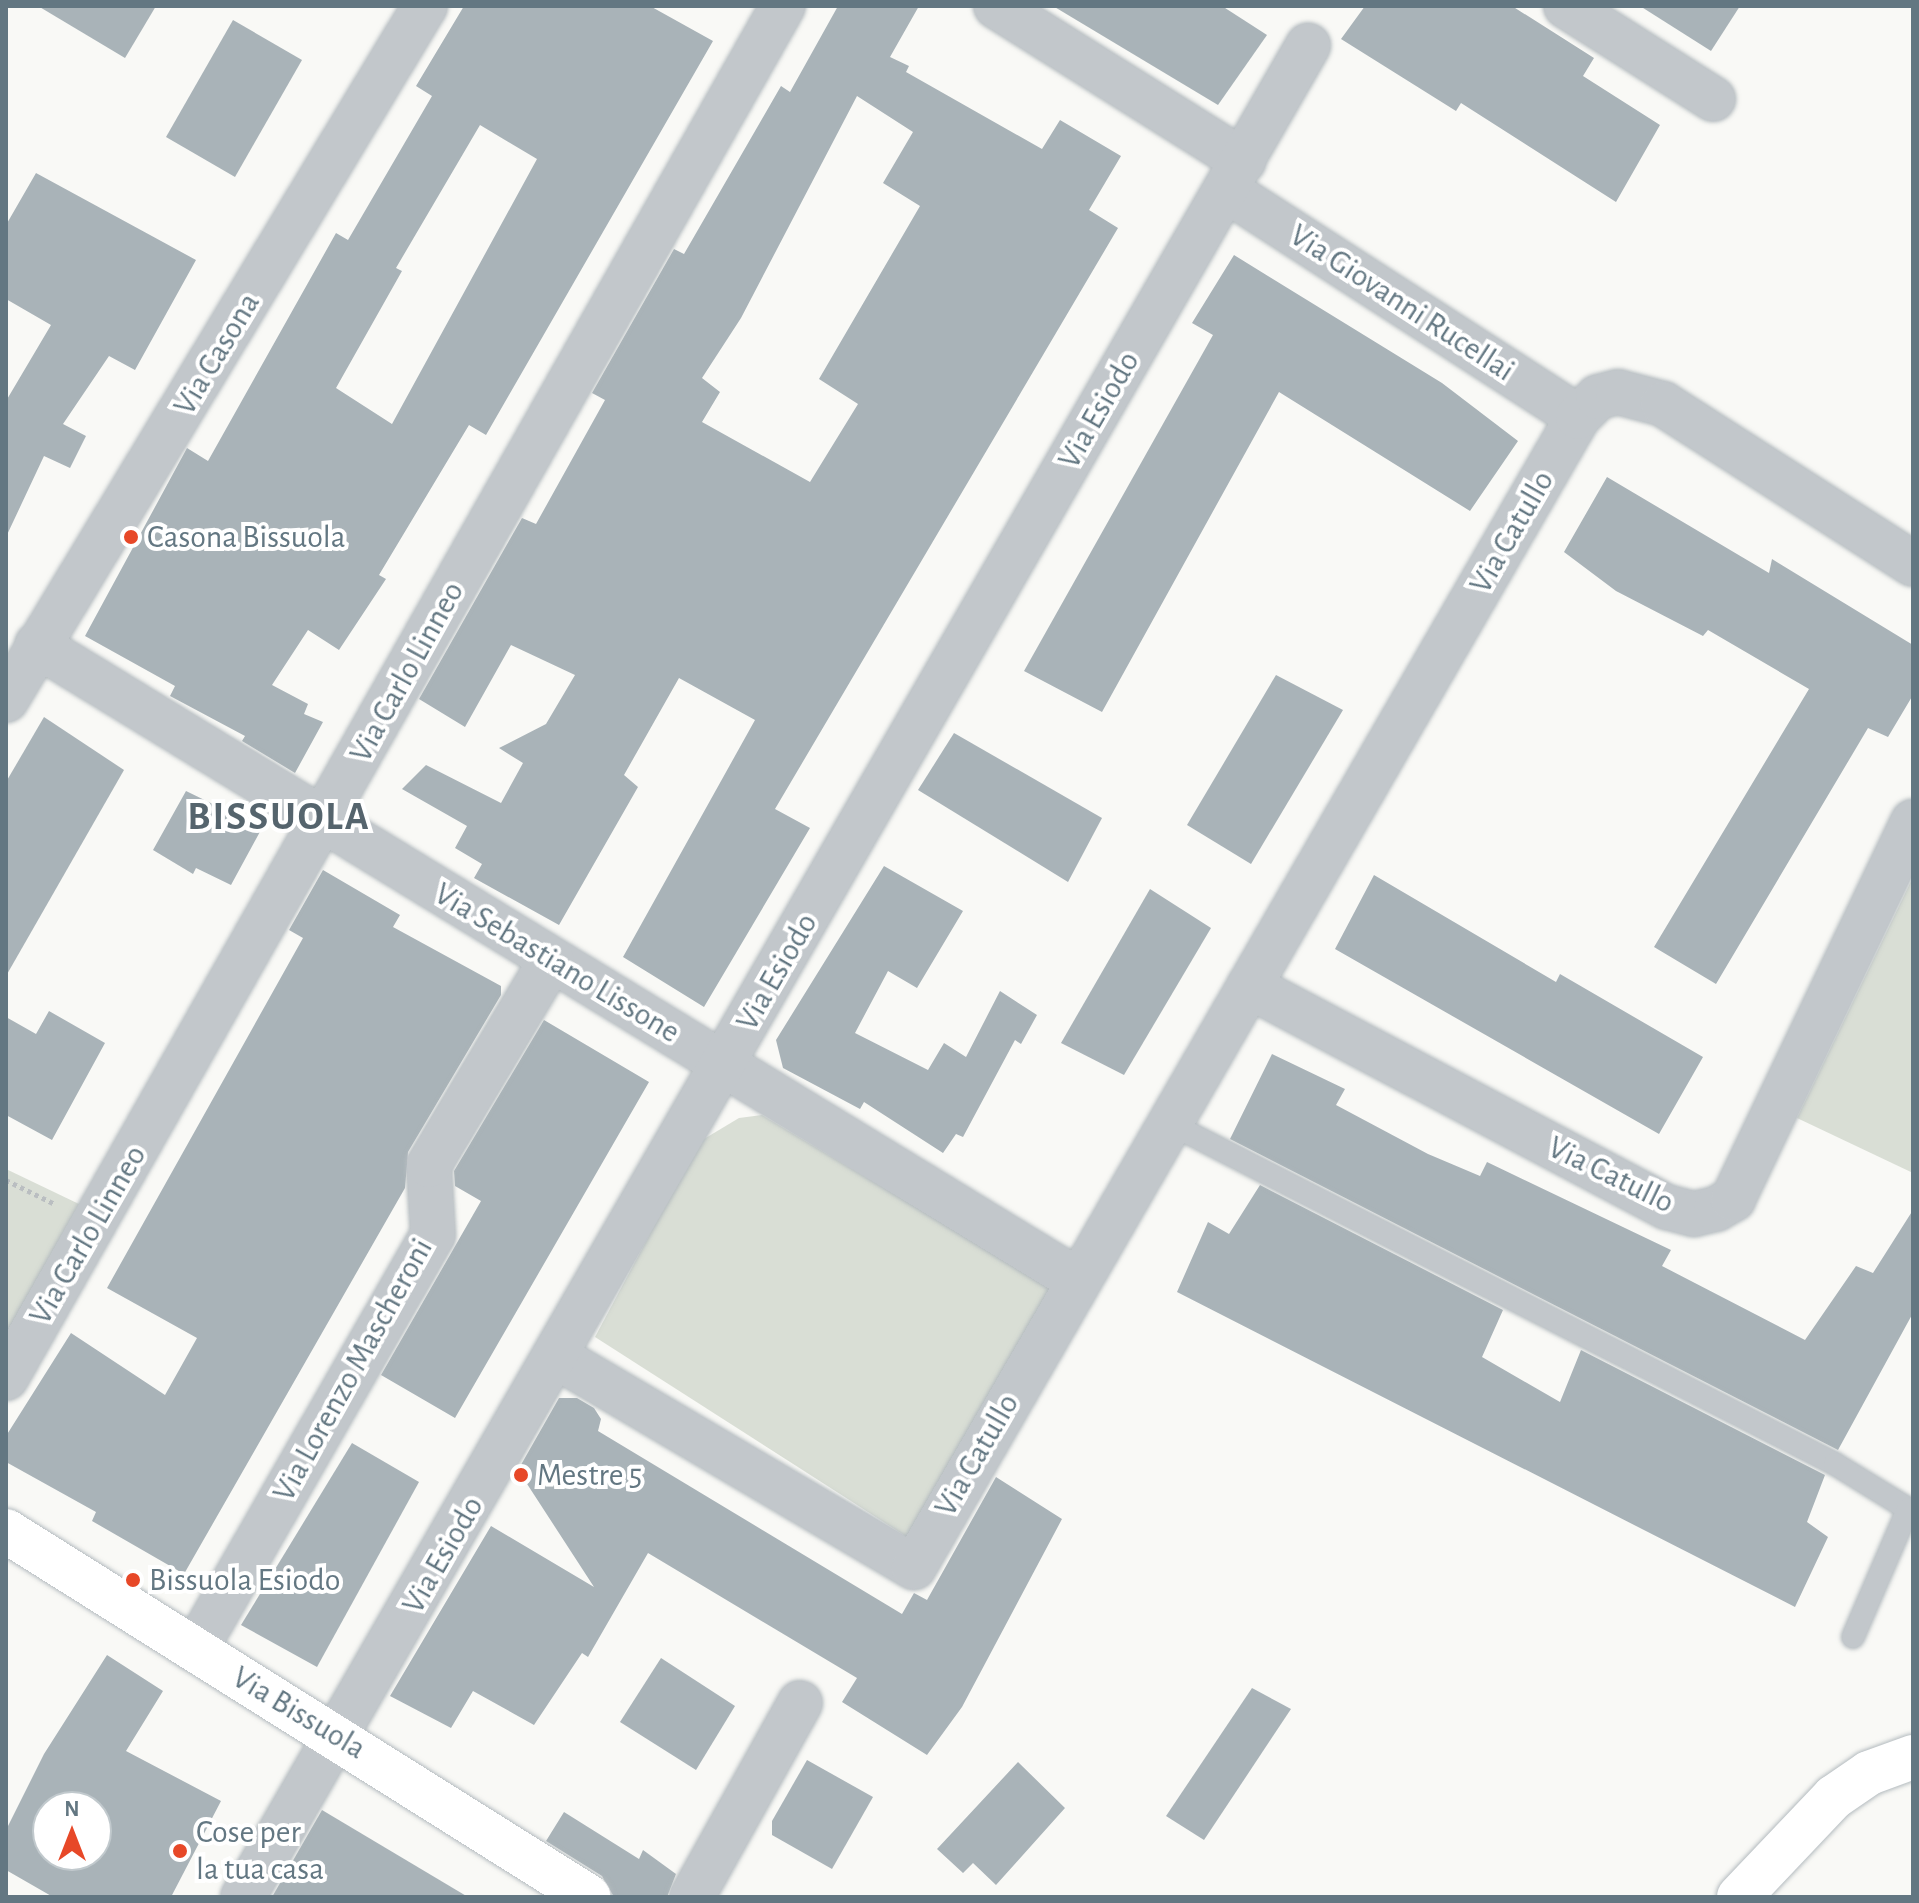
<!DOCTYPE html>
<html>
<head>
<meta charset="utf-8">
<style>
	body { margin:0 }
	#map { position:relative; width:1919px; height:1903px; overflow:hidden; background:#f9f9f6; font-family:"Alegreya Sans",sans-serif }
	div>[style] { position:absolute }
	.green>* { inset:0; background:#d9ded5 }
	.building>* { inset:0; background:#a9b3b8 }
	.path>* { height:5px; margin-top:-2.5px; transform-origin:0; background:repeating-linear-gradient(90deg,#babec1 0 4px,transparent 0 8px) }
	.roads { filter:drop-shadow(0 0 2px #b4bbbf) drop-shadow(0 0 2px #b4bbbf) }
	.lane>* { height:22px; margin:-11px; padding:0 11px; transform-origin:11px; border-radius:11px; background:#c2c7cb }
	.street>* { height:44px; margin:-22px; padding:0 22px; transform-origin:22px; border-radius:22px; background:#c2c7cb }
	.secondary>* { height:44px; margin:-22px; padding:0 22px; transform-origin:22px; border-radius:22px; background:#fff }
	.dots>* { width:22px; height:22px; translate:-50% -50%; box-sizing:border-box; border:4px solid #fff; border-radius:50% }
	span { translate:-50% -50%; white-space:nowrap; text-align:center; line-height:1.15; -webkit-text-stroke:8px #fff; paint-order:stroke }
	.street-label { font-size:32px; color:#637782 }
	.poi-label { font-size:32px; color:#637782 }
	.left { translate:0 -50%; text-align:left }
	.district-label { font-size:40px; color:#55646d; font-weight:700; letter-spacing:2px }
	.frame { position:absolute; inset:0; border:8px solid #637782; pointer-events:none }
	.north { position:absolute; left:32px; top:1791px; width:80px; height:80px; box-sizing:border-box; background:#fff; border:2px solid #c1c9cd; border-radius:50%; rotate:0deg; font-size:22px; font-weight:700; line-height:32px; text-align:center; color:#637782 }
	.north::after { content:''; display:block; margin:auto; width:28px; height:36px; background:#e74828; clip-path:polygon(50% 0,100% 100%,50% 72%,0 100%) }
</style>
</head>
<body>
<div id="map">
	<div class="green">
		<i style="clip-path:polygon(1913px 877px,1913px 1173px,1797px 1118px)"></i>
		<i style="clip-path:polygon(762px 1115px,1052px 1289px,907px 1537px,595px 1337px,699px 1142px,739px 1118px)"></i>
		<i style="clip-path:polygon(6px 1169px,79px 1204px,6px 1334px)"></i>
	</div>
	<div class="building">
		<i style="clip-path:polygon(38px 6px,156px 6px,125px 58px)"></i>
		<i style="clip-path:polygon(evenodd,464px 6px,650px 6px,713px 41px,486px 435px,469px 425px,379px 575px,386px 579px,339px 650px,308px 630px,272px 685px,308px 704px,304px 714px,323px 722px,295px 773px,242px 741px,245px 736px,170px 696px,175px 686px,85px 636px,187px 448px,208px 461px,336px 233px,348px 240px,432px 96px,416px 86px,464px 6px,480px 125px,537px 159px,392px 424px,336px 388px,402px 271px,396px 268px,480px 125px)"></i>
		<i style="clip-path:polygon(evenodd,838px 6px,919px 6px,890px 57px,909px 66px,906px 72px,1042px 149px,1060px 120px,1121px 156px,1089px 210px,1118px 228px,775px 809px,810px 828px,704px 1007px,623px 957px,755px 720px,679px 678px,624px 775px,638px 787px,559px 925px,474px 878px,482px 864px,455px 848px,467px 826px,402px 789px,426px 765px,501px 803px,523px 763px,499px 748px,546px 724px,575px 675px,511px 645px,465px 727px,419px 699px,522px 518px,536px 524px,605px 400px,592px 393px,674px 249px,684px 254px,781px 86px,790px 92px,838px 6px,857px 96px,913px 132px,883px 183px,920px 206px,819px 379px,858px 404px,810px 482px,702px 422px,720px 392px,702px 378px,741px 318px,857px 96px)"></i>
		<i style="clip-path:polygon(1053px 6px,1222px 6px,1267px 35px,1218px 105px)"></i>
		<i style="clip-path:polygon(1365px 6px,1512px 6px,1594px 58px,1583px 76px,1660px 125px,1616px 202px,1461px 103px,1456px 111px,1341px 39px)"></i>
		<i style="clip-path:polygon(1640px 6px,1740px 6px,1711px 51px)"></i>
		<i style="clip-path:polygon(233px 20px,302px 60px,235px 177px,166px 137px)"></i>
		<i style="clip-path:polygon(36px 173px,196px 260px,135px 370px,109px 356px,63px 424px,86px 436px,70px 468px,44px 456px,6px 537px,6px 401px,51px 325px,6px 299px,6px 225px)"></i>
		<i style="clip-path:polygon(1234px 255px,1442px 383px,1518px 441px,1470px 511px,1279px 392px,1102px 712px,1024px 671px,1213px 335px,1192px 323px)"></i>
		<i style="clip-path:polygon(1607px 477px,1769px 573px,1772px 559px,1913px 645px,1913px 695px,1888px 737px,1868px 728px,1716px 984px,1654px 947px,1809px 689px,1708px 630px,1703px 636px,1616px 591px,1564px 552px)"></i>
		<i style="clip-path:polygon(1276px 675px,1343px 710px,1251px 864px,1187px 825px)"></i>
		<i style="clip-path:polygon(44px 717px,124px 770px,6px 976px,6px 782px)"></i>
		<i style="clip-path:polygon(954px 733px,1102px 818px,1068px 882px,918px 790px)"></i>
		<i style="clip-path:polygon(186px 791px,262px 828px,231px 885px,196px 868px,193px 874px,153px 850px)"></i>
		<i style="clip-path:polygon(884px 866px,963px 911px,917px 988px,888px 971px,855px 1033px,928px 1070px,944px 1043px,966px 1057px,1000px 991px,1037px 1015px,1021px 1044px,1015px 1040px,963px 1137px,956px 1134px,943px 1153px,864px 1102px,860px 1109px,783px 1068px,776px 1040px)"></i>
		<i style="clip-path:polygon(323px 870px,400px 915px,393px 927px,501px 986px,501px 995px,408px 1152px,405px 1188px,184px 1574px,92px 1521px,96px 1512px,6px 1462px,6px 1436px,71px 1333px,165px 1395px,197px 1338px,107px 1288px,303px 938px,289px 930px)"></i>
		<i style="clip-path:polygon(1374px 875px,1556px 982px,1560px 974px,1703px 1057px,1659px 1134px,1335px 949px)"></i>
		<i style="clip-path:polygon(1150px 889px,1211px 928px,1124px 1075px,1061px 1043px)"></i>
		<i style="clip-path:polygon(49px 1011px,105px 1043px,52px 1140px,6px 1115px,6px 1017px,36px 1034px)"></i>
		<i style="clip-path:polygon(544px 1020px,649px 1082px,455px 1418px,381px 1375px,481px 1201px,455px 1186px,454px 1171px)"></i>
		<i style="clip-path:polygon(1272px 1054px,1345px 1089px,1336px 1105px,1428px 1154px,1480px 1176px,1487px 1162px,1671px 1250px,1662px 1266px,1805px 1340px,1856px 1266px,1873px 1273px,1913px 1210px,1913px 1313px,1838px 1450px,1230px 1139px)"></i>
		<i style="clip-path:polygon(1260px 1185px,1503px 1310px,1482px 1357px,1560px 1402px,1581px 1350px,1825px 1475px,1807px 1522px,1828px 1537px,1795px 1607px,1177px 1292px,1208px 1222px,1229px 1234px)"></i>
		<i style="clip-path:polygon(559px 1398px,577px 1398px,594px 1408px,601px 1419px,598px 1431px,902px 1614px,914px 1593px,927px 1600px,996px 1477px,1062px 1519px,962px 1707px,927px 1755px,842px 1702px,857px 1678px,648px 1553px,588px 1657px,582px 1653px,534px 1725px,473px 1691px,451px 1728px,390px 1696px,491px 1526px,594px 1587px,518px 1470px)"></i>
		<i style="clip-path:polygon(352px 1443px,419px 1482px,317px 1667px,241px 1625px)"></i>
		<i style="clip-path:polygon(evenodd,107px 1655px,163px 1691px,126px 1751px,221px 1801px,171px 1897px,53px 1897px,6px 1870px,6px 1830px,44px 1754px,107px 1655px,48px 1807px,96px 1807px,96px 1855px,48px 1855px,48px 1807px)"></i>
		<i style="clip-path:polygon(661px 1658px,735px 1706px,696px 1770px,620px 1722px)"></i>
		<i style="clip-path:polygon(1252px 1688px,1291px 1709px,1204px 1840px,1166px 1816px)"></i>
		<i style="clip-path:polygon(807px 1760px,873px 1797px,832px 1869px,772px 1835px,772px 1821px)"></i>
		<i style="clip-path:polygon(1018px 1762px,1065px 1808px,996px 1885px,973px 1863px,963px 1873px,937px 1849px)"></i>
		<i style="clip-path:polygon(322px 1810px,468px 1897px,272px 1897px)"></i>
		<i style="clip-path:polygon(564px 1812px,639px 1859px,643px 1850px,676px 1874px,667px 1897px,614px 1897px,602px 1876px,546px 1841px)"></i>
	</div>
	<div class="path">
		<i style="left:6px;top:1180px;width:55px;rotate:26.1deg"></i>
	</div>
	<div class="roads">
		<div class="lane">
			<i style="left:1169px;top:1123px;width:748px;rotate:27.11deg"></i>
			<i style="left:1835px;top:1464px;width:92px;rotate:31.6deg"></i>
			<i style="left:1853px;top:1637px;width:139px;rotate:-66.7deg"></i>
		</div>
		<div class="street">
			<i style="left:996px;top:6px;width:292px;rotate:32.1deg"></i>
			<i style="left:1566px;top:6px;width:174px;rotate:32.3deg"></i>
			<i style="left:1226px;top:190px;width:419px;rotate:32.8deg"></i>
			<i style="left:37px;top:645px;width:1219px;rotate:31.41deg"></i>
			<i style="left:6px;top:700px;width:811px;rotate:-58.88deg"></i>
			<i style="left:1249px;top:986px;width:473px;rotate:27.9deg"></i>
			<i style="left:1667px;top:1207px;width:28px;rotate:15deg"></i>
			<i style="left:1694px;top:1214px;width:23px;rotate:-13deg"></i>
			<i style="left:1716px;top:1209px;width:20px;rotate:-30deg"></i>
			<i style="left:1733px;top:1199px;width:418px;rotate:-64.5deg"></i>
			<i style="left:557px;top:1357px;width:414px;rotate:30.5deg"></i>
			<i style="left:914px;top:1567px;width:1328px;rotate:-60deg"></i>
			<i style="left:1578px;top:417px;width:28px;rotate:-45deg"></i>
			<i style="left:1598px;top:397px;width:21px;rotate:-14deg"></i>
			<i style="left:1618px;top:392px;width:47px;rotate:14.9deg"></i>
			<i style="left:1663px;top:404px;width:297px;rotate:32.6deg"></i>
			<i style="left:6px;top:1378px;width:1577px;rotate:-60.48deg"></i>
			<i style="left:195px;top:1650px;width:478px;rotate:-60.2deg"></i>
			<i style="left:433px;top:1235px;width:70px;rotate:-93.3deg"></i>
			<i style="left:429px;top:1165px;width:239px;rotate:-59.2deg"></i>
			<i style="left:243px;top:1897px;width:2136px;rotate:-60.09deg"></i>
			<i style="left:692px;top:1897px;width:222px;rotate:-60.9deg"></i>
		</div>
		<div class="secondary">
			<i style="left:6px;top:1531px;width:688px;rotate:32.12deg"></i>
			<i style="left:1739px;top:1897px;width:138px;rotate:-46.5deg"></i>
			<i style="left:1834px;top:1797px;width:42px;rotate:-34.4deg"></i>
			<i style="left:1869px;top:1773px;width:47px;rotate:-20deg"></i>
		</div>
	</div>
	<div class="dots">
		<i style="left:131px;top:537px;background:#e74828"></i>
		<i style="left:521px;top:1475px;background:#e74828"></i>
		<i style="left:133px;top:1580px;background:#e74828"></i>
		<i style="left:180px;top:1851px;background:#e74828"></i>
	</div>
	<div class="street-label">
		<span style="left:1402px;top:303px;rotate:33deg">Via Giovanni Rucellai</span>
		<span style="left:217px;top:354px;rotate:-59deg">Via Casona</span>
		<span style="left:1099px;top:410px;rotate:-60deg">Via Esiodo</span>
		<span style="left:1512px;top:532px;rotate:-60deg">Via Catullo</span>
		<span style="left:407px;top:672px;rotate:-61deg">Via Carlo Linneo</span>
		<span style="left:557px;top:963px;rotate:31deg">Via Sebastiano Lissone</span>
		<span style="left:777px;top:972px;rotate:-60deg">Via Esiodo</span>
		<span style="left:1611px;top:1175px;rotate:26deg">Via Catullo</span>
		<span style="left:88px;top:1235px;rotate:-60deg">Via Carlo Linneo</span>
		<span style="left:353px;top:1370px;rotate:-61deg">Via Lorenzo Mascheroni</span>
		<span style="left:977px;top:1455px;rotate:-60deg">Via Catullo</span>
		<span style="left:443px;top:1555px;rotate:-60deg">Via Esiodo</span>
		<span style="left:299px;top:1713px;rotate:31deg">Via Bissuola</span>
	</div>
	<div class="poi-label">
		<span class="left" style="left:147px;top:537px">Casona Bissuola</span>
		<span class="left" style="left:537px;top:1475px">Mestre 5</span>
		<span class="left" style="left:149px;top:1580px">Bissuola Esiodo</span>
		<span class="left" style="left:196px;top:1851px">Cose per<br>la tua casa</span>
	</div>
	<div class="district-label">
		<span style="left:279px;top:817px">BISSUOLA</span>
	</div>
	<div class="frame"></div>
	<div class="north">N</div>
</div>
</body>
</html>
